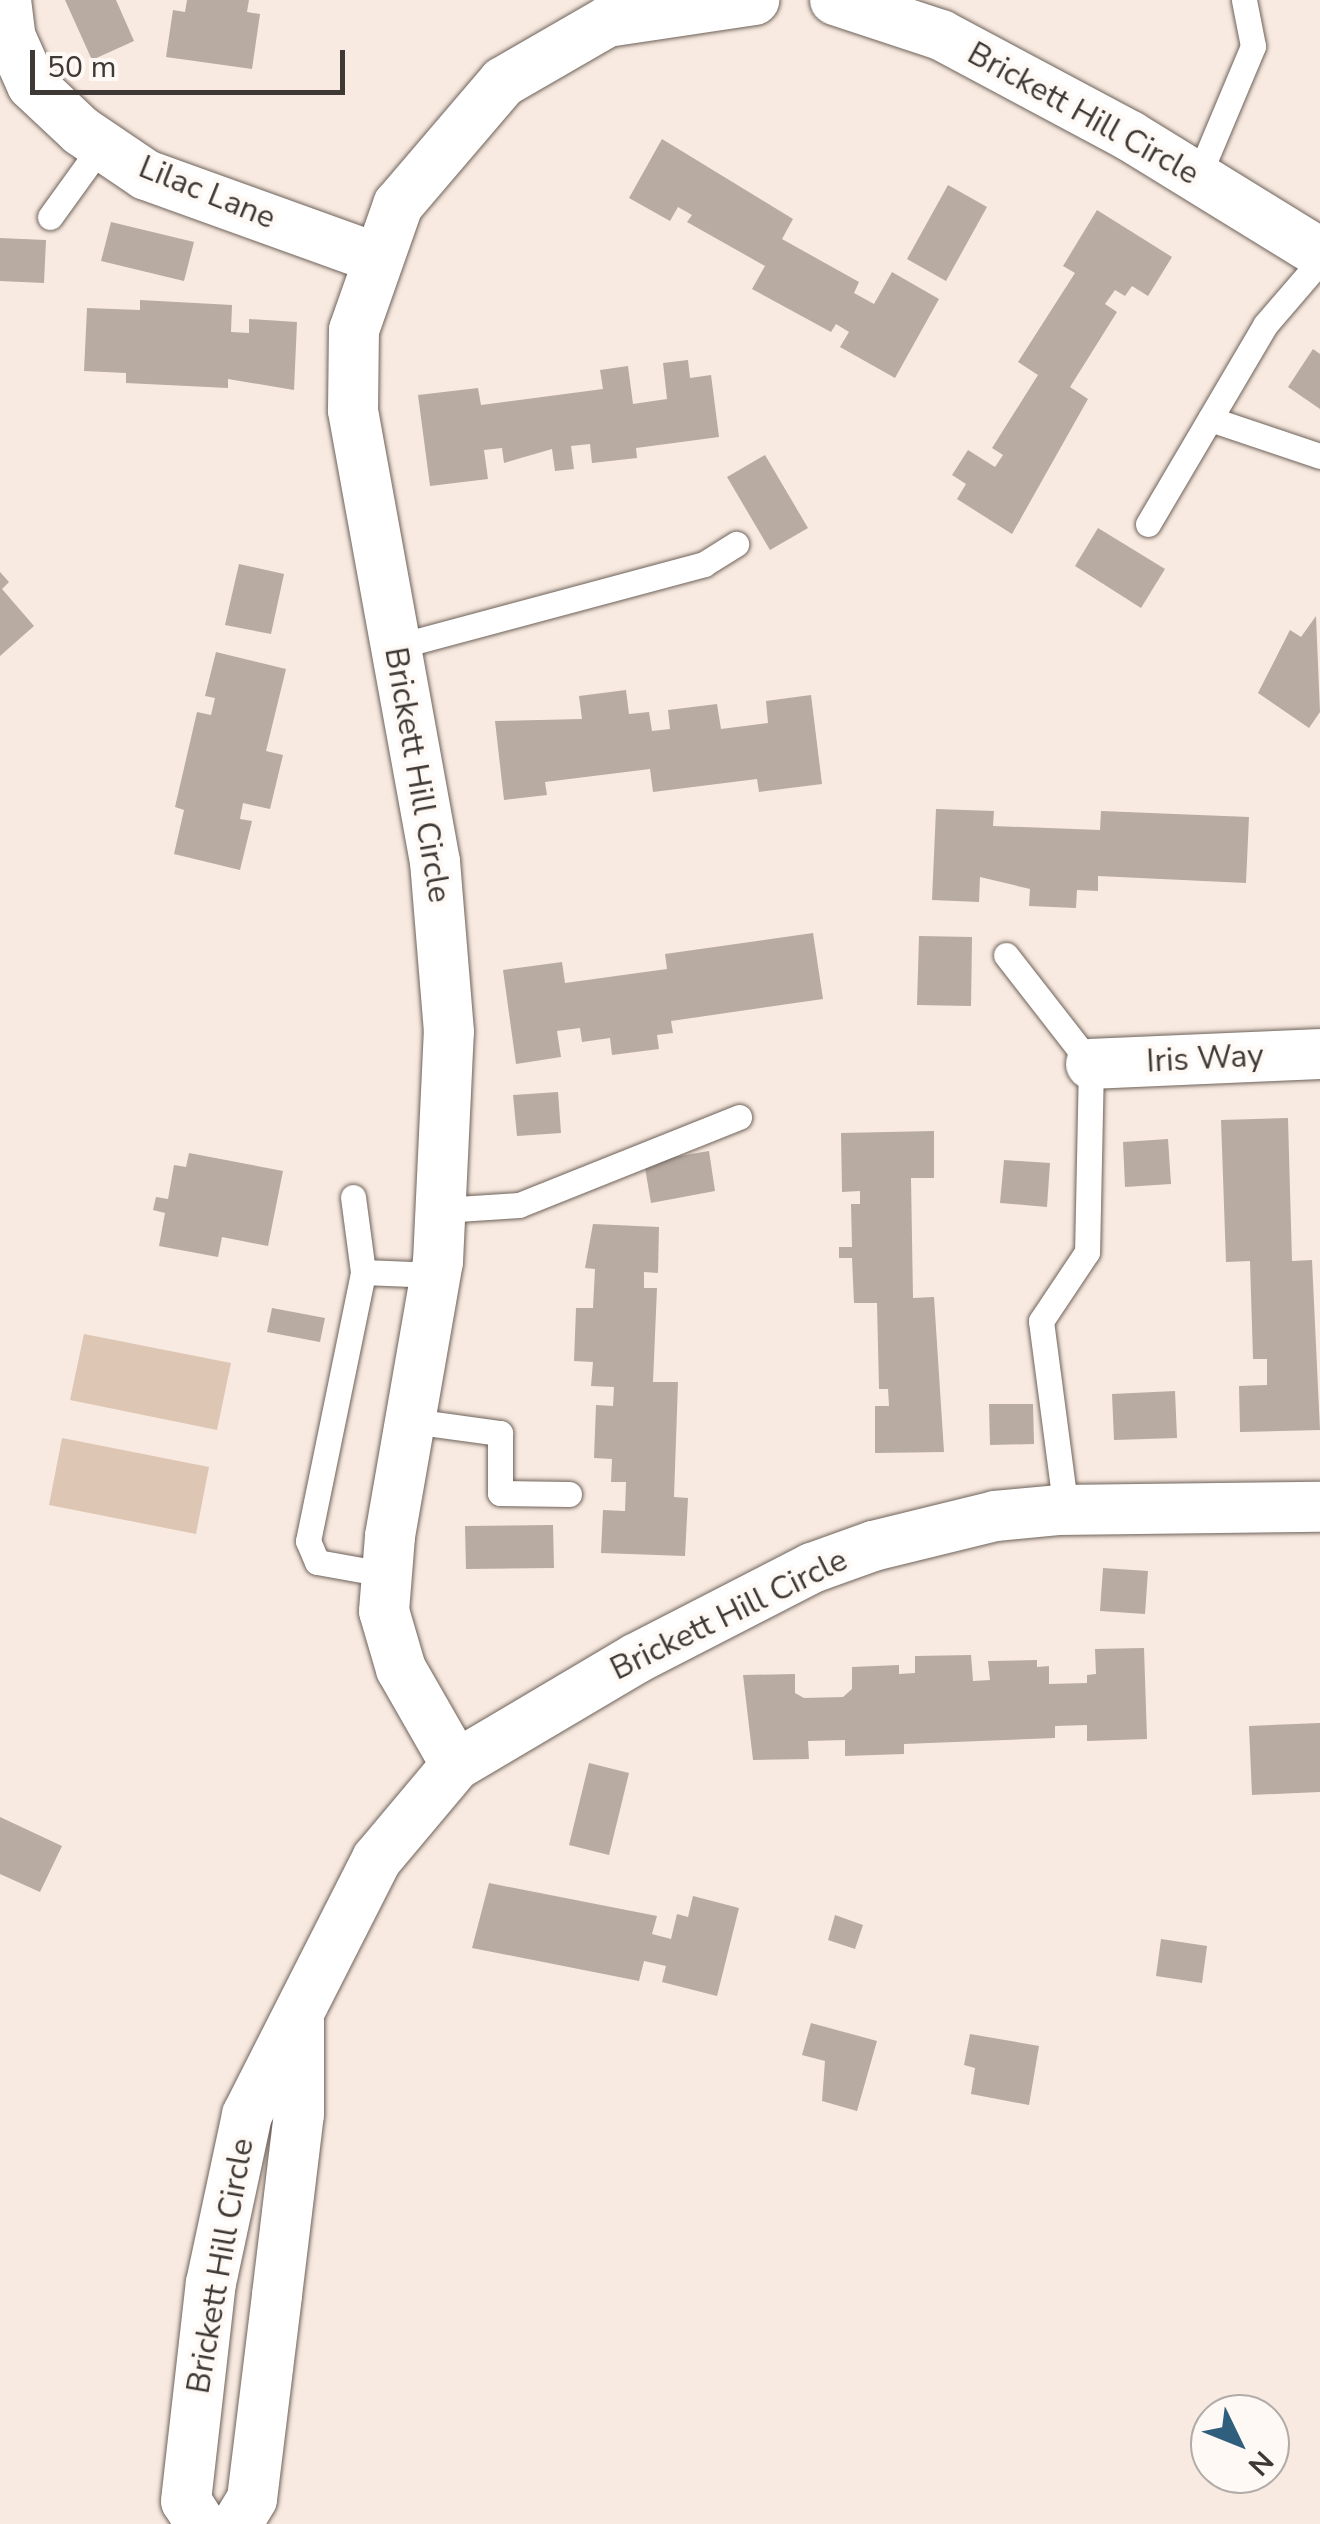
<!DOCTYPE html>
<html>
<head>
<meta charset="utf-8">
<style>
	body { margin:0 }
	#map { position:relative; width:1320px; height:2524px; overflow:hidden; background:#f8eae0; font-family:"Nunito Sans",sans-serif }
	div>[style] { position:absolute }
	.green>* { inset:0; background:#dec6b4 }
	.building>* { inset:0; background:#b8aba2 }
	.roads { filter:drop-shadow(0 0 2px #6e625a) drop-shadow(0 0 2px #6e625a) }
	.service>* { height:25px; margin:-12.5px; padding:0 12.5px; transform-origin:12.5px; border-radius:12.5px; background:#fff }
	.minor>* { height:50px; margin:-25px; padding:0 25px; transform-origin:25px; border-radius:25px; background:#fff }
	span { translate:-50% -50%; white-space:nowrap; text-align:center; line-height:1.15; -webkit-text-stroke:8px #fef9f5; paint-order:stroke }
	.street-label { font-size:32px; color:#3f3935 }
	.north { position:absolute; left:1190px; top:2394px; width:100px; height:100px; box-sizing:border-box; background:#fef9f5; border:2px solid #b2aca8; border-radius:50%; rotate:133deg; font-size:28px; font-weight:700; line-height:40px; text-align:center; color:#3f3935 }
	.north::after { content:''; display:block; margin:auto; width:35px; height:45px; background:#305f7e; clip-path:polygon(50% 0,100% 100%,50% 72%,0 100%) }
	.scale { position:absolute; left:30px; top:50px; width:315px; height:45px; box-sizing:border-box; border:5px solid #3f3935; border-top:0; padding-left:12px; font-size:30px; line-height:35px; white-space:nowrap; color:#3f3935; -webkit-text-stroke:8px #fef9f5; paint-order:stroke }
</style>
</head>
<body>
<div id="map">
	<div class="green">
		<i style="clip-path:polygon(84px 1334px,231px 1363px,217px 1430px,70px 1400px)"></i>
		<i style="clip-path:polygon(62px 1438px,209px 1467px,196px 1534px,49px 1505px)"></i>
	</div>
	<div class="building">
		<i style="clip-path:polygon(65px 0,116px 0,134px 41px,92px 60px)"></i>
		<i style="clip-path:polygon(187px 0,249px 0,247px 12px,260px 14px,252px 69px,166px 57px,173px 10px,185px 12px)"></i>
		<i style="clip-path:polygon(662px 139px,793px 219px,782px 239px,859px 282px,854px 293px,874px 304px,892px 272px,939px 299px,895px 378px,840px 347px,849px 332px,836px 324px,831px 332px,752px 289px,765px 266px,687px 222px,692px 215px,678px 207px,670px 221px,629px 198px)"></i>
		<i style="clip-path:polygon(948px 185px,987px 207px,946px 281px,907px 259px)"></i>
		<i style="clip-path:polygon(1097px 210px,1172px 257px,1148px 296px,1132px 286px,1125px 296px,1115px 290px,1105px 304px,1117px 312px,1070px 387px,1088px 399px,1012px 534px,957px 499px,966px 484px,952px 475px,968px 450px,995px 467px,1003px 455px,992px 448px,1038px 375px,1018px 362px,1075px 273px,1063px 266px)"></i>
		<i style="clip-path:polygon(111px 222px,194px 242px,184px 281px,101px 261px)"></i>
		<i style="clip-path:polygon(0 238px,46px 240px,44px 283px,0 281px)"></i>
		<i style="clip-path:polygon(140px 300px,232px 305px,231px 332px,249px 333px,249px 319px,297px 322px,294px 390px,228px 379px,228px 388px,126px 383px,126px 373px,84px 371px,87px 308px,140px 310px)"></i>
		<i style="clip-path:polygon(1313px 349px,1320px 354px,1320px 409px,1288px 387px)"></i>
		<i style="clip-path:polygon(688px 360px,690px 378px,711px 375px,719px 437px,636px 448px,637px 458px,592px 463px,590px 444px,571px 446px,574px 469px,555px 471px,552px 449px,504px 463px,502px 448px,484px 450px,488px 479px,430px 486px,418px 395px,478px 388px,481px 405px,603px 389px,600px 370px,628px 366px,633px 404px,667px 399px,663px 363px)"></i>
		<i style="clip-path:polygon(765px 455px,808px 528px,770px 550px,727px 477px)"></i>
		<i style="clip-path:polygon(1098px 528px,1165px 569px,1141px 608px,1075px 566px)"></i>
		<i style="clip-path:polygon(239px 564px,284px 574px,271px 634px,225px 625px)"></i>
		<i style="clip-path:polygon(0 572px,9px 582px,2px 589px,34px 626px,0 656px)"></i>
		<i style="clip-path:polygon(1316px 616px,1320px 712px,1309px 728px,1258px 693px,1290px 630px,1301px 637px)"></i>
		<i style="clip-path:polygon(216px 652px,286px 669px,266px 751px,283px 755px,270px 809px,243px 803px,240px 819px,252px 821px,240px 870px,174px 854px,184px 810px,175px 807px,197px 712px,211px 715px,215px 698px,205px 696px)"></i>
		<i style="clip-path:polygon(626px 690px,629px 714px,649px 712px,652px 731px,670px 729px,668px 710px,717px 704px,721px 729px,768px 723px,766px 701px,811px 695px,822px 784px,759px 792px,757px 779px,653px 792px,650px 769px,545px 782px,547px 795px,504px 800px,495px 721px,582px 719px,579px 696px)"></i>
		<i style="clip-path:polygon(936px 809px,994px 811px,993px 826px,1100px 830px,1101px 811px,1249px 817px,1246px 883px,1098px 876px,1098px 891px,1077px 890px,1076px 908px,1029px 906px,1030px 889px,980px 877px,979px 902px,932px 900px)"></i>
		<i style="clip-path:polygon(813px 933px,823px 999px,671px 1021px,673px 1033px,657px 1035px,659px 1049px,612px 1055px,610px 1038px,582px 1042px,580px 1028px,557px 1031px,561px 1057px,516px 1064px,503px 970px,562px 962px,565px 983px,667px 969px,665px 954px)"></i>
		<i style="clip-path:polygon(919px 936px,972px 937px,971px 1006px,917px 1005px)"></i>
		<i style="clip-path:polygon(558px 1092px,561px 1133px,517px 1136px,513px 1095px)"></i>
		<i style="clip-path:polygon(1288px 1118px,1292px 1261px,1312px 1260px,1320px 1430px,1240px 1432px,1239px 1386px,1267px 1385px,1267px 1359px,1253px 1359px,1250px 1261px,1226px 1262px,1221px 1120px)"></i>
		<i style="clip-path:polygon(934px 1131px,934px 1178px,911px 1178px,913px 1298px,934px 1297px,944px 1452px,875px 1453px,875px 1406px,889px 1406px,888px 1389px,879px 1389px,877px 1303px,854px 1303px,852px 1258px,839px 1258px,839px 1247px,852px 1247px,851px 1204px,860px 1204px,860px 1191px,842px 1192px,841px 1133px)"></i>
		<i style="clip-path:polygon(1168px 1139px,1171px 1184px,1125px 1187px,1123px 1142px)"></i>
		<i style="clip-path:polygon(709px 1151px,715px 1191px,651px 1203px,644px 1162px)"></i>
		<i style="clip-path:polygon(189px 1153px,283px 1171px,268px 1246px,222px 1237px,218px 1257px,159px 1246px,165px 1213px,153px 1210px,156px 1197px,168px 1199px,174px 1165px,186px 1167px)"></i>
		<i style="clip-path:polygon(1004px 1160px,1050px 1163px,1047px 1207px,1000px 1203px)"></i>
		<i style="clip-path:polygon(593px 1224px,659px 1227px,658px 1273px,644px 1272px,644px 1288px,657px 1288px,653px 1382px,678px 1382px,674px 1497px,688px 1498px,685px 1556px,601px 1553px,603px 1510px,625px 1511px,626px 1482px,611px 1482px,612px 1459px,594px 1458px,596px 1405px,613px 1406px,614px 1387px,591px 1386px,593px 1362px,574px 1361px,576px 1308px,593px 1308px,595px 1269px,585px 1268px)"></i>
		<i style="clip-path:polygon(272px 1308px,325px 1318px,320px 1342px,267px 1332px)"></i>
		<i style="clip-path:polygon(1175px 1391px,1177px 1438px,1114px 1440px,1112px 1394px)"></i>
		<i style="clip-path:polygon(989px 1404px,1033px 1404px,1034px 1444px,990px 1445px)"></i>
		<i style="clip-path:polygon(553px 1525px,554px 1568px,466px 1569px,465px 1526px)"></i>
		<i style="clip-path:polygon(1103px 1568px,1148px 1571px,1145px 1614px,1100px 1611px)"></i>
		<i style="clip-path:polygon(1144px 1648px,1147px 1739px,1087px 1741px,1087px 1725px,1055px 1726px,1055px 1738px,904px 1744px,904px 1754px,845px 1756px,845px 1740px,808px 1741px,809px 1759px,753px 1760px,743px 1675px,795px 1674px,795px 1693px,804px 1698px,843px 1697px,852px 1689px,852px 1667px,899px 1665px,899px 1674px,915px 1673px,915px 1656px,971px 1655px,973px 1681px,990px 1680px,988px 1661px,1037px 1660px,1037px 1667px,1049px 1666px,1049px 1684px,1087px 1683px,1087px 1675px,1096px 1674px,1095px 1649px)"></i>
		<i style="clip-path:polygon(1320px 1723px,1320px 1792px,1252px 1795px,1249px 1726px)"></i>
		<i style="clip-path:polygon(589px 1763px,629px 1773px,609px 1855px,569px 1845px)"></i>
		<i style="clip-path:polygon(0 1817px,62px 1846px,40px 1892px,0 1874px)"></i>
		<i style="clip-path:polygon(489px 1883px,657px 1916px,652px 1934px,671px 1939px,677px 1914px,688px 1917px,693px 1896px,739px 1908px,717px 1996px,662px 1982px,666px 1966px,644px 1961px,639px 1981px,472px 1948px)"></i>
		<i style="clip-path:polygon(835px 1915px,863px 1925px,855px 1949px,828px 1940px)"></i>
		<i style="clip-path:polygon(1161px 1939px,1207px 1946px,1202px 1983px,1156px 1976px)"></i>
		<i style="clip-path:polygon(811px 2023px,877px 2041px,857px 2111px,822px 2101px,825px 2061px,802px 2055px)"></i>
		<i style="clip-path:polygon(970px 2034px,1039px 2046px,1029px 2105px,971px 2094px,975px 2068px,964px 2065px)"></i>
	</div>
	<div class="roads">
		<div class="service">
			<i style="left:1198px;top:177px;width:142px;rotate:-67.2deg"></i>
			<i style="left:1253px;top:46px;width:47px;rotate:-101.1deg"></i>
			<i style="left:50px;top:217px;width:89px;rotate:-54.2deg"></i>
			<i style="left:1210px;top:419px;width:116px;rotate:18.6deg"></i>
			<i style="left:1148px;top:524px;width:231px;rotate:-59.5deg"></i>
			<i style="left:1265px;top:325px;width:84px;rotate:-49.3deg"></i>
			<i style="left:395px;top:647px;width:320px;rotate:-15deg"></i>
			<i style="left:704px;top:564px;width:38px;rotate:-32deg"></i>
			<i style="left:1006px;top:955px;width:138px;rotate:52.1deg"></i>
			<i style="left:1091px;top:1064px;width:188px;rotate:91.2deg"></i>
			<i style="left:1087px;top:1252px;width:83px;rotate:123.7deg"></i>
			<i style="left:1041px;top:1321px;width:191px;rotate:82.5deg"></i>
			<i style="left:353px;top:1197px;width:76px;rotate:82.4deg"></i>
			<i style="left:442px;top:1210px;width:77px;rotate:-3.7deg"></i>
			<i style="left:519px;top:1205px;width:237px;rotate:-21.8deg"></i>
			<i style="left:412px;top:1421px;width:89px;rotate:7.8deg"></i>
			<i style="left:500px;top:1433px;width:60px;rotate:90deg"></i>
			<i style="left:500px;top:1493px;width:69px;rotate:0.8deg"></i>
			<i style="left:384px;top:1574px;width:68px;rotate:-169.8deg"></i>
			<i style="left:317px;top:1562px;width:23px;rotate:-113deg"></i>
			<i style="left:308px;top:1541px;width:275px;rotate:-78.4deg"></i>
			<i style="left:363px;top:1272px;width:73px;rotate:2.4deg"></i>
		</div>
		<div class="minor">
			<i style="left:6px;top:0;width:38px;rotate:83deg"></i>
			<i style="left:11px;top:38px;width:51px;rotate:65.9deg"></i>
			<i style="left:32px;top:85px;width:67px;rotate:43.2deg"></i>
			<i style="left:81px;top:131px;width:78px;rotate:34.1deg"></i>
			<i style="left:146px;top:175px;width:242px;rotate:19.8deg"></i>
			<i style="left:835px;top:0;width:112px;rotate:18.3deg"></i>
			<i style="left:941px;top:35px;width:214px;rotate:28.1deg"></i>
			<i style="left:1130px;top:136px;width:223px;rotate:31.6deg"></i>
			<i style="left:1091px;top:1064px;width:229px;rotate:-2.5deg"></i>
			<i style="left:456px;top:1765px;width:111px;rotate:-119.8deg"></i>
			<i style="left:401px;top:1669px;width:60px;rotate:-106.3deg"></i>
			<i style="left:384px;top:1611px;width:75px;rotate:-85.4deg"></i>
			<i style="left:390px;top:1536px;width:278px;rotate:-80.1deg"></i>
			<i style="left:438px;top:1262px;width:230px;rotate:-87.3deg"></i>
			<i style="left:449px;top:1032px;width:171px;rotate:-94.7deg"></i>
			<i style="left:435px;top:862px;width:459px;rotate:-100.3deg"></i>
			<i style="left:353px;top:410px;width:80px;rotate:-89.3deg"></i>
			<i style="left:354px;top:330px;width:133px;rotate:-70.6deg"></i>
			<i style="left:398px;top:205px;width:162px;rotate:-49.5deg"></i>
			<i style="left:503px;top:82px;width:120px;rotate:-30deg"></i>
			<i style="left:607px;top:22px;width:149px;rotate:-8.5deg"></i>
			<i style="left:201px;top:2524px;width:27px;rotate:-123deg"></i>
			<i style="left:186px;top:2501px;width:219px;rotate:-83.5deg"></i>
			<i style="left:211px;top:2283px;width:172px;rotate:-77.9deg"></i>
			<i style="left:247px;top:2115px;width:287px;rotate:-63.1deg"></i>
			<i style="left:377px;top:1859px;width:123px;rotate:-50deg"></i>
			<i style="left:456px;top:1765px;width:208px;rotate:-30.6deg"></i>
			<i style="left:635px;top:1659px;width:199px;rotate:-27.2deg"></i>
			<i style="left:812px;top:1568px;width:65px;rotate:-19.8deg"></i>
			<i style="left:873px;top:1546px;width:126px;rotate:-13.8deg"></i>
			<i style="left:995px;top:1516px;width:63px;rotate:-5.4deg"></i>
			<i style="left:1058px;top:1510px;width:262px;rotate:-0.7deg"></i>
			<i style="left:237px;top:2524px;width:29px;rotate:-59deg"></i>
			<i style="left:252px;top:2499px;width:206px;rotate:-83deg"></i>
			<i style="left:277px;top:2295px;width:182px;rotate:-83.1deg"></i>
			<i style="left:299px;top:2114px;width:93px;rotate:-90deg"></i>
		</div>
	</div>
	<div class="street-label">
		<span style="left:1083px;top:114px;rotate:29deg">Brickett Hill Circle</span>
		<span style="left:207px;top:193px;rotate:22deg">Lilac Lane</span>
		<span style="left:417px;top:775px;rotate:80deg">Brickett Hill Circle</span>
		<span style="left:1205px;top:1059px;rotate:-3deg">Iris Way</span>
		<span style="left:729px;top:1615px;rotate:-26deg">Brickett Hill Circle</span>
		<span style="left:221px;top:2266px;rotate:-80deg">Brickett Hill Circle</span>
	</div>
	<div class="north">N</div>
	<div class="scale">50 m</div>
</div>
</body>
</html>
